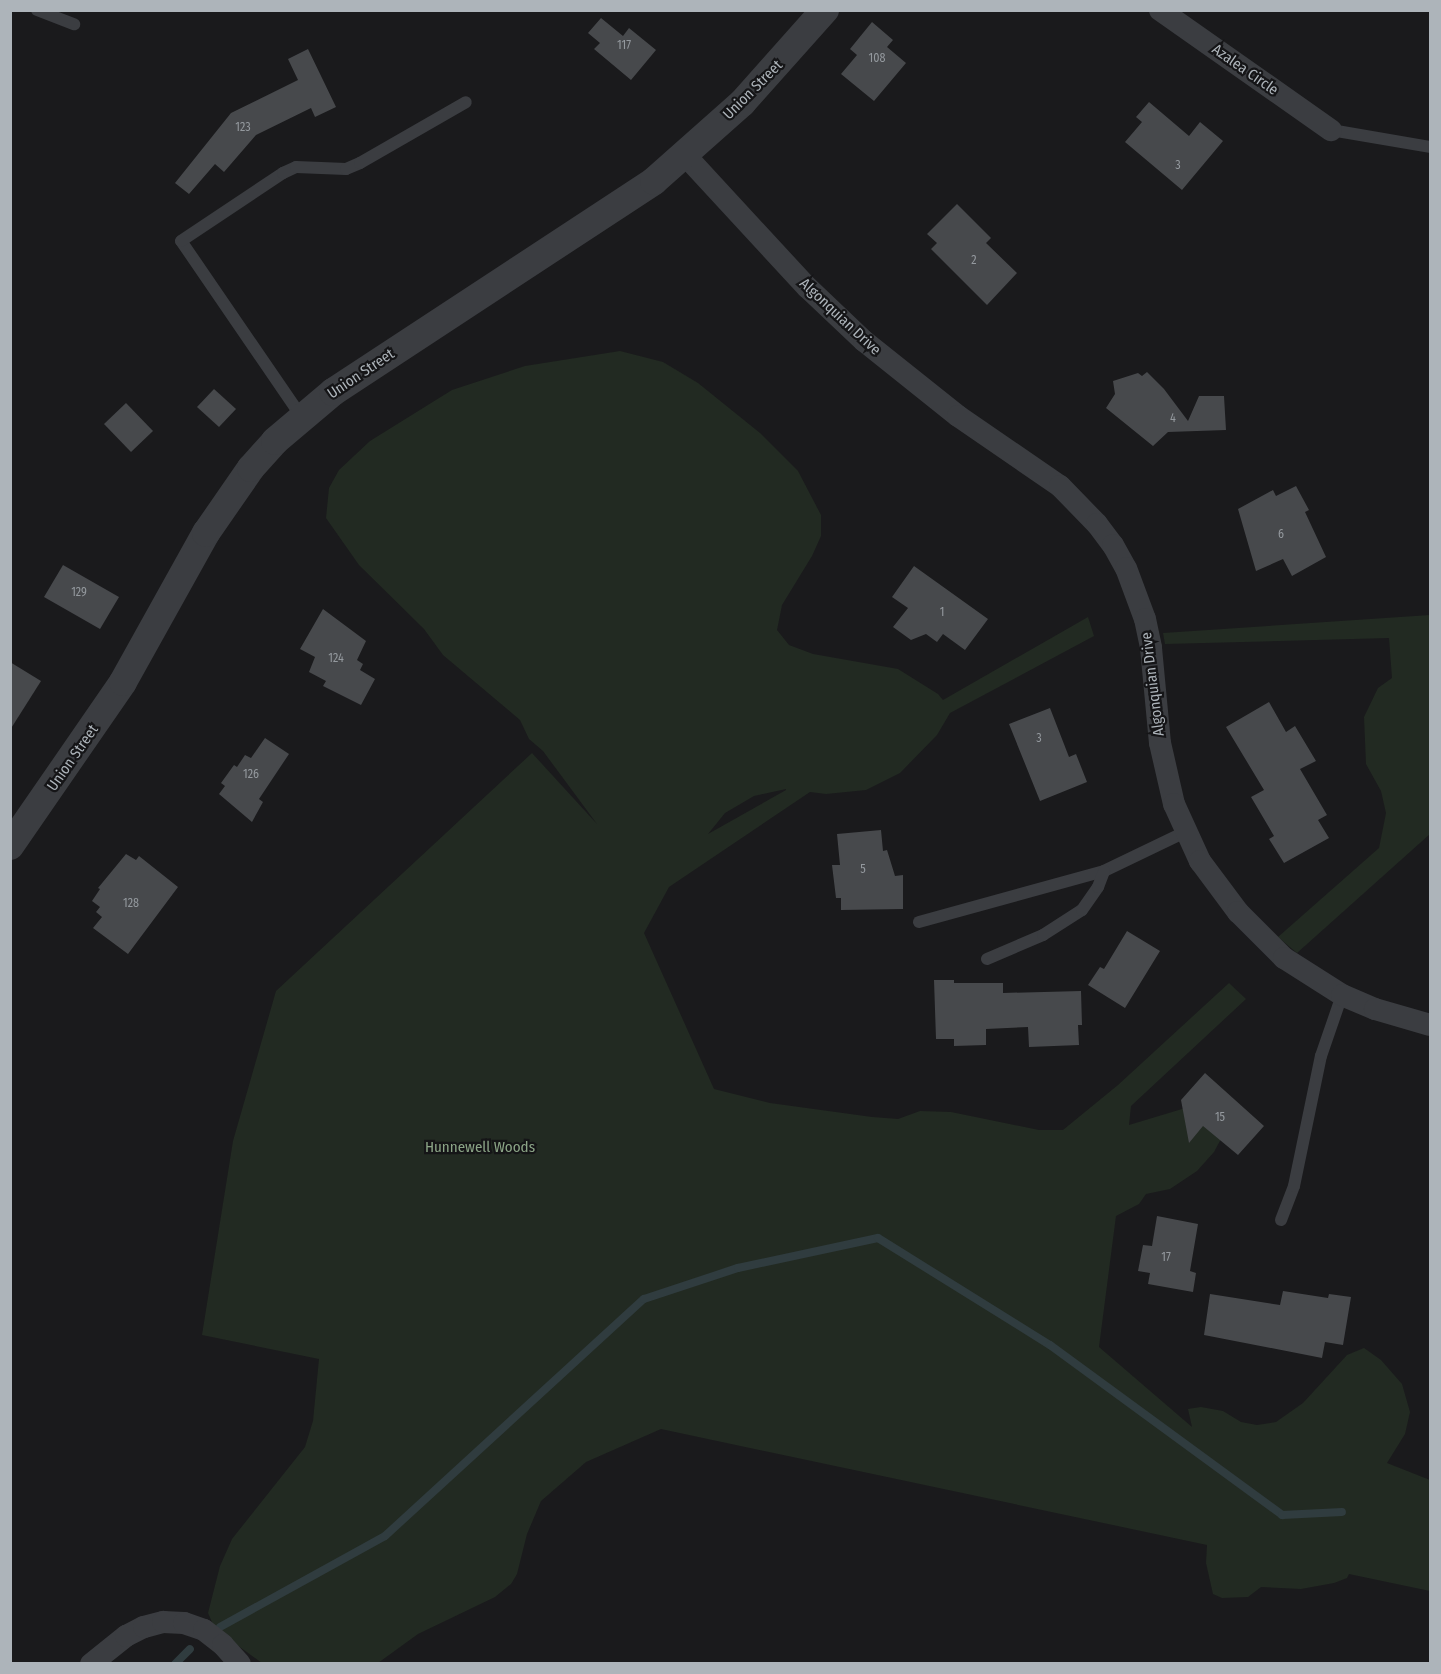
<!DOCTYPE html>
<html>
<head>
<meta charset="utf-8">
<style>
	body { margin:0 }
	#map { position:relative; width:1441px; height:1674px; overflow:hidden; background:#1a1a1c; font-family:"Fira Sans Condensed",sans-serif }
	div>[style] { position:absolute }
	.green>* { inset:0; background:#222a22 }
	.stream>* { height:8px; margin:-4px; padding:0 4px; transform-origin:4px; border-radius:4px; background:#303c3f }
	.building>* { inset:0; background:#47494c }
	.service>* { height:12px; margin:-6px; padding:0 6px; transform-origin:6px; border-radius:6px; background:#3b3d41 }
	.minor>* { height:22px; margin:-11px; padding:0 11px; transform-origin:11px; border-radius:11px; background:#3b3d41 }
	.tertiary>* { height:28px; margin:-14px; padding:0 14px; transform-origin:14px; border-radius:14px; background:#3b3d41 }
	span { translate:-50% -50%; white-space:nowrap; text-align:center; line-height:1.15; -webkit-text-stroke:4.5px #151517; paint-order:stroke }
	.number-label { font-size:12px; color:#94999e }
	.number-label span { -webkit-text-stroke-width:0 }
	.street-label { font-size:15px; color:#adb4ba }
	.park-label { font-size:15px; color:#8ba486 }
	.frame { position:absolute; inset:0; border:12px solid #adb4ba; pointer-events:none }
</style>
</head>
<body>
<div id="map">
	<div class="green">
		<i style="clip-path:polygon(evenodd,620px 351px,663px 362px,698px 383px,760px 433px,798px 471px,821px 515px,821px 536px,812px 556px,782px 605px,777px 630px,789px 645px,813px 654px,898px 669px,938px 694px,943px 700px,1088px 617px,1094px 636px,950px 713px,937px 735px,900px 773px,866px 790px,826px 794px,810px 792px,669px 887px,644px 933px,714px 1089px,770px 1103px,872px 1117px,898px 1119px,920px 1111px,951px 1112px,1039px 1130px,1063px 1130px,1118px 1085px,1229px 983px,1246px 999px,1131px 1106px,1129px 1125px,1192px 1106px,1234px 1115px,1214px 1152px,1197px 1171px,1170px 1189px,1146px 1194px,1139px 1204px,1116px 1216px,1099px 1347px,1192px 1427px,1188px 1409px,1201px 1407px,1223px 1411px,1241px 1422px,1257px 1425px,1276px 1422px,1303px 1403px,1347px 1355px,1364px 1348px,1381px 1360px,1402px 1384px,1410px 1412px,1405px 1434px,1387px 1463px,1430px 1480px,1430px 1591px,1349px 1574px,1347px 1578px,1334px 1583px,1301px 1589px,1261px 1587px,1248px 1597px,1222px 1598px,1213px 1594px,1206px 1563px,1207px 1545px,661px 1429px,586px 1462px,541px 1501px,527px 1534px,517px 1574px,511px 1584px,495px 1597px,418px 1634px,378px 1663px,262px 1663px,215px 1629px,208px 1613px,220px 1566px,232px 1539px,305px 1447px,313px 1421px,319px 1359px,202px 1335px,233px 1141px,276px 991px,532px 753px,597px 824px,543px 751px,529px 739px,520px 720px,443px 655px,424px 629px,359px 565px,326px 518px,329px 488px,339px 470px,370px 441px,452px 390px,525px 366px,620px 351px,786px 789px,786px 790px,708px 834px,725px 813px,754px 796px,786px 789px)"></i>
		<i style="clip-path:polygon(1430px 615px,1430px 834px,1297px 953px,1278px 937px,1379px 848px,1386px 813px,1381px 791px,1366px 764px,1364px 717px,1378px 688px,1392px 678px,1389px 638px,1165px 644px,1163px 633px)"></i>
	</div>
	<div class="stream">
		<i style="left:220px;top:1627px;width:188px;rotate:-28.9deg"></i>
		<i style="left:385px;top:1536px;width:351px;rotate:-42.5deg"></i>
		<i style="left:644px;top:1299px;width:99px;rotate:-18.3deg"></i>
		<i style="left:738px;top:1268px;width:143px;rotate:-12.1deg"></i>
		<i style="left:878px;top:1238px;width:203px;rotate:31.9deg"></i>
		<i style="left:1050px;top:1345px;width:288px;rotate:36.2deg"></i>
		<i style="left:1282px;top:1515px;width:60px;rotate:-2.9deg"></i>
		<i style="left:175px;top:1664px;width:21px;rotate:-45deg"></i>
	</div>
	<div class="building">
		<i style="clip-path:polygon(601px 18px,623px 36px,629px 28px,656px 50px,631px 80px,594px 49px,600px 43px,588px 33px)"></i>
		<i style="clip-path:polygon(872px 22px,893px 40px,887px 47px,906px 63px,874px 101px,841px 74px,857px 55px,850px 49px)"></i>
		<i style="clip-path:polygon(308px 49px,336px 107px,315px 117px,311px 108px,256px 135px,224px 172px,215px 164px,189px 194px,175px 183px,231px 113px,298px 80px,288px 59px)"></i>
		<i style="clip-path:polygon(1149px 102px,1189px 136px,1200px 122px,1223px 141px,1182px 190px,1125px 142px,1142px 122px,1136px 117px)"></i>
		<i style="clip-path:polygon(957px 204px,991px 238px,986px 243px,1017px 273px,987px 305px,931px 249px,937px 243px,927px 234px)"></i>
		<i style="clip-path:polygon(1147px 372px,1164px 389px,1188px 421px,1199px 396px,1224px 396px,1226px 430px,1168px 432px,1153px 446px,1106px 408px,1115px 394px,1113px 381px,1138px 373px,1142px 376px)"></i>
		<i style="clip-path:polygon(214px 389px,236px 409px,219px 427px,197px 407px)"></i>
		<i style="clip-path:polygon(126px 403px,153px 431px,131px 452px,104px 424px)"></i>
		<i style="clip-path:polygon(1296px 486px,1309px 510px,1305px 512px,1326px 557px,1292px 576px,1283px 559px,1256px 571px,1238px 509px,1273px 490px,1276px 496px)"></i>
		<i style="clip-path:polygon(63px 565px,119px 597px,100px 629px,44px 597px)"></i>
		<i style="clip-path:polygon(914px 566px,988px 619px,965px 650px,943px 634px,937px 642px,926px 634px,911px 640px,893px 627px,908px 608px,892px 597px)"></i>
		<i style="clip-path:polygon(323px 609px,366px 641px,357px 660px,363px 664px,360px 670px,375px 679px,361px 705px,323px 686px,326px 681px,309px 672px,315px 657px,300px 649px)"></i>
		<i style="clip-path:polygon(10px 662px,41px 681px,10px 730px)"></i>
		<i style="clip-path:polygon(1269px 702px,1286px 732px,1295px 726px,1316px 761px,1300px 769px,1327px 815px,1318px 820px,1329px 838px,1284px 863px,1269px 839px,1274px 836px,1251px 797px,1264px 790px,1226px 727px)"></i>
		<i style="clip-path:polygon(1050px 708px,1069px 757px,1076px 754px,1087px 782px,1040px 801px,1009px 724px)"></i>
		<i style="clip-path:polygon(265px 738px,289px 754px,259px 799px,263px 802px,252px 822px,219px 794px,225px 786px,221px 783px,234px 765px,237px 767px,245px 755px,251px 758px)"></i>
		<i style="clip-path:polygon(881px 830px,883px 851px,887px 850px,895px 876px,903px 875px,903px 909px,841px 910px,841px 898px,836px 898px,832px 865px,840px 865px,837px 834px)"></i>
		<i style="clip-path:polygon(126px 854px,136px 860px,139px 856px,178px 887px,128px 954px,93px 928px,102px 917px,96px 912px,100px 907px,92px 901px,100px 889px,98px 888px)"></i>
		<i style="clip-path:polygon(1127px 931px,1160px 951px,1125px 1008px,1088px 985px,1100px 967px,1104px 969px)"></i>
		<i style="clip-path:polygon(934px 980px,954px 980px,954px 983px,1003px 983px,1003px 993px,1081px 991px,1082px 1025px,1078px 1025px,1079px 1045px,1029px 1047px,1028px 1027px,986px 1029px,986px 1045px,954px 1046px,954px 1039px,936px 1039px)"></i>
		<i style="clip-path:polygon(1205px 1073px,1264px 1126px,1238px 1155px,1203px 1126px,1189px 1143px,1181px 1100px)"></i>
		<i style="clip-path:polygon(1157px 1216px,1198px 1224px,1190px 1271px,1196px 1273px,1193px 1292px,1148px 1284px,1150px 1273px,1138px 1271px,1143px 1245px,1152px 1246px)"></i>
		<i style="clip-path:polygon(1283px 1291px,1328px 1298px,1329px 1294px,1351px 1297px,1343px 1345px,1325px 1342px,1322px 1358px,1204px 1335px,1210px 1294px,1280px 1305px)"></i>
	</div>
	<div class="service">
		<i style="left:37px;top:10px;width:40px;rotate:21deg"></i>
		<i style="left:1331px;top:130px;width:100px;rotate:9.7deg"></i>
		<i style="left:301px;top:416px;width:212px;rotate:-124.4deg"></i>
		<i style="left:181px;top:241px;width:123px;rotate:-33.7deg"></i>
		<i style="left:283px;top:173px;width:14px;rotate:-25deg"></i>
		<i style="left:296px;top:167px;width:50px;rotate:2.3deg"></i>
		<i style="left:346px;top:169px;width:15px;rotate:-23deg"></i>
		<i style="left:360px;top:163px;width:122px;rotate:-29.9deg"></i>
		<i style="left:919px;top:922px;width:192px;rotate:-15.4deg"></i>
		<i style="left:1104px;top:871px;width:90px;rotate:-25.7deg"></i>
		<i style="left:987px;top:959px;width:61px;rotate:-23.2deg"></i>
		<i style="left:1043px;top:935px;width:46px;rotate:-32.7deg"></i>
		<i style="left:1082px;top:910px;width:28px;rotate:-55deg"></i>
		<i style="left:1098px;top:887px;width:17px;rotate:-69deg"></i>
		<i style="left:1281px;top:1220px;width:36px;rotate:-69deg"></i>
		<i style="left:1294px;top:1186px;width:133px;rotate:-78.3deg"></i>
		<i style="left:1321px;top:1056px;width:65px;rotate:-71deg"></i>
	</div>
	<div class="minor">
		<i style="left:1160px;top:10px;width:209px;rotate:35.1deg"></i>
		<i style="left:685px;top:155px;width:180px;rotate:47.3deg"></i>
		<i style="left:807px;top:287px;width:79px;rotate:43.5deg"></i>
		<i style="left:864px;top:341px;width:120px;rotate:38.6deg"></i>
		<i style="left:958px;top:416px;width:124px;rotate:34.5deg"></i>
		<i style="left:1060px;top:486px;width:53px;rotate:45.8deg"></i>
		<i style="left:1097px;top:524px;width:26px;rotate:53deg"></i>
		<i style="left:1113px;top:545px;width:26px;rotate:61deg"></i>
		<i style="left:1126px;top:568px;width:54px;rotate:69.6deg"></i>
		<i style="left:1145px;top:619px;width:30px;rotate:78deg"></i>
		<i style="left:1151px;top:648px;width:95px;rotate:84.6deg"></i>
		<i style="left:1160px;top:743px;width:63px;rotate:77.1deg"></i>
		<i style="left:1174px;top:804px;width:63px;rotate:65.5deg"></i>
		<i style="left:1200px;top:861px;width:64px;rotate:53.3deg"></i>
		<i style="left:1238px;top:912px;width:65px;rotate:45deg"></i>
		<i style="left:1284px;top:958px;width:69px;rotate:32.5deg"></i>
		<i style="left:1342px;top:995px;width:36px;rotate:23deg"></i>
		<i style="left:1375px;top:1009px;width:57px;rotate:16.2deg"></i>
		<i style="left:91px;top:1664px;width:45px;rotate:-38.7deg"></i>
		<i style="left:126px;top:1636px;width:20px;rotate:-27deg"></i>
		<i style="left:144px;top:1627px;width:20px;rotate:-15deg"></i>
		<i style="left:163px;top:1622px;width:21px;rotate:3deg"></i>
		<i style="left:184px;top:1623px;width:21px;rotate:19deg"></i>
		<i style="left:204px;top:1630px;width:24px;rotate:38deg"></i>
		<i style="left:223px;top:1645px;width:25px;rotate:48deg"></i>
	</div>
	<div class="tertiary">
		<i style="left:10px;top:846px;width:199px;rotate:-55.4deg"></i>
		<i style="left:123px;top:682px;width:171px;rotate:-60.9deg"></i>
		<i style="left:206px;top:533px;width:79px;rotate:-55.3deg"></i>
		<i style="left:251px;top:468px;width:36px;rotate:-48deg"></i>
		<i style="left:275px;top:441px;width:76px;rotate:-40.2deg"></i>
		<i style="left:333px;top:392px;width:384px;rotate:-33.3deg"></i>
		<i style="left:654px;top:181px;width:118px;rotate:-41.6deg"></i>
		<i style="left:742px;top:103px;width:125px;rotate:-48.3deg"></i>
	</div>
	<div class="number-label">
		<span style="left:624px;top:46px">117</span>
		<span style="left:877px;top:59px">108</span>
		<span style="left:243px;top:128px">123</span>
		<span style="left:1178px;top:166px">3</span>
		<span style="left:974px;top:261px">2</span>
		<span style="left:1173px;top:419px">4</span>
		<span style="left:1281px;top:535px">6</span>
		<span style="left:79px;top:593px">129</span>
		<span style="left:942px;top:613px">1</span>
		<span style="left:336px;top:659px">124</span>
		<span style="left:1039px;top:739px">3</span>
		<span style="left:251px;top:775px">126</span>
		<span style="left:863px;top:870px">5</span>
		<span style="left:131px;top:904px">128</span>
		<span style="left:1220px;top:1118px">15</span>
		<span style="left:1166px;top:1258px">17</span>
	</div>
	<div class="street-label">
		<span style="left:1245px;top:70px;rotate:35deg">Azalea Circle</span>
		<span style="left:753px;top:90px;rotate:-45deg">Union Street</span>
		<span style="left:840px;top:317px;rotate:43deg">Algonquian Drive</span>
		<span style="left:361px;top:374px;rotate:-34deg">Union Street</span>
		<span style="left:1153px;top:684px;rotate:-97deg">Algonquian Drive</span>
		<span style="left:73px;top:758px;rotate:-55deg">Union Street</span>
	</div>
	<div class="park-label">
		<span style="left:480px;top:1148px">Hunnewell Woods</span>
	</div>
	<div class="frame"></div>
</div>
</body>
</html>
